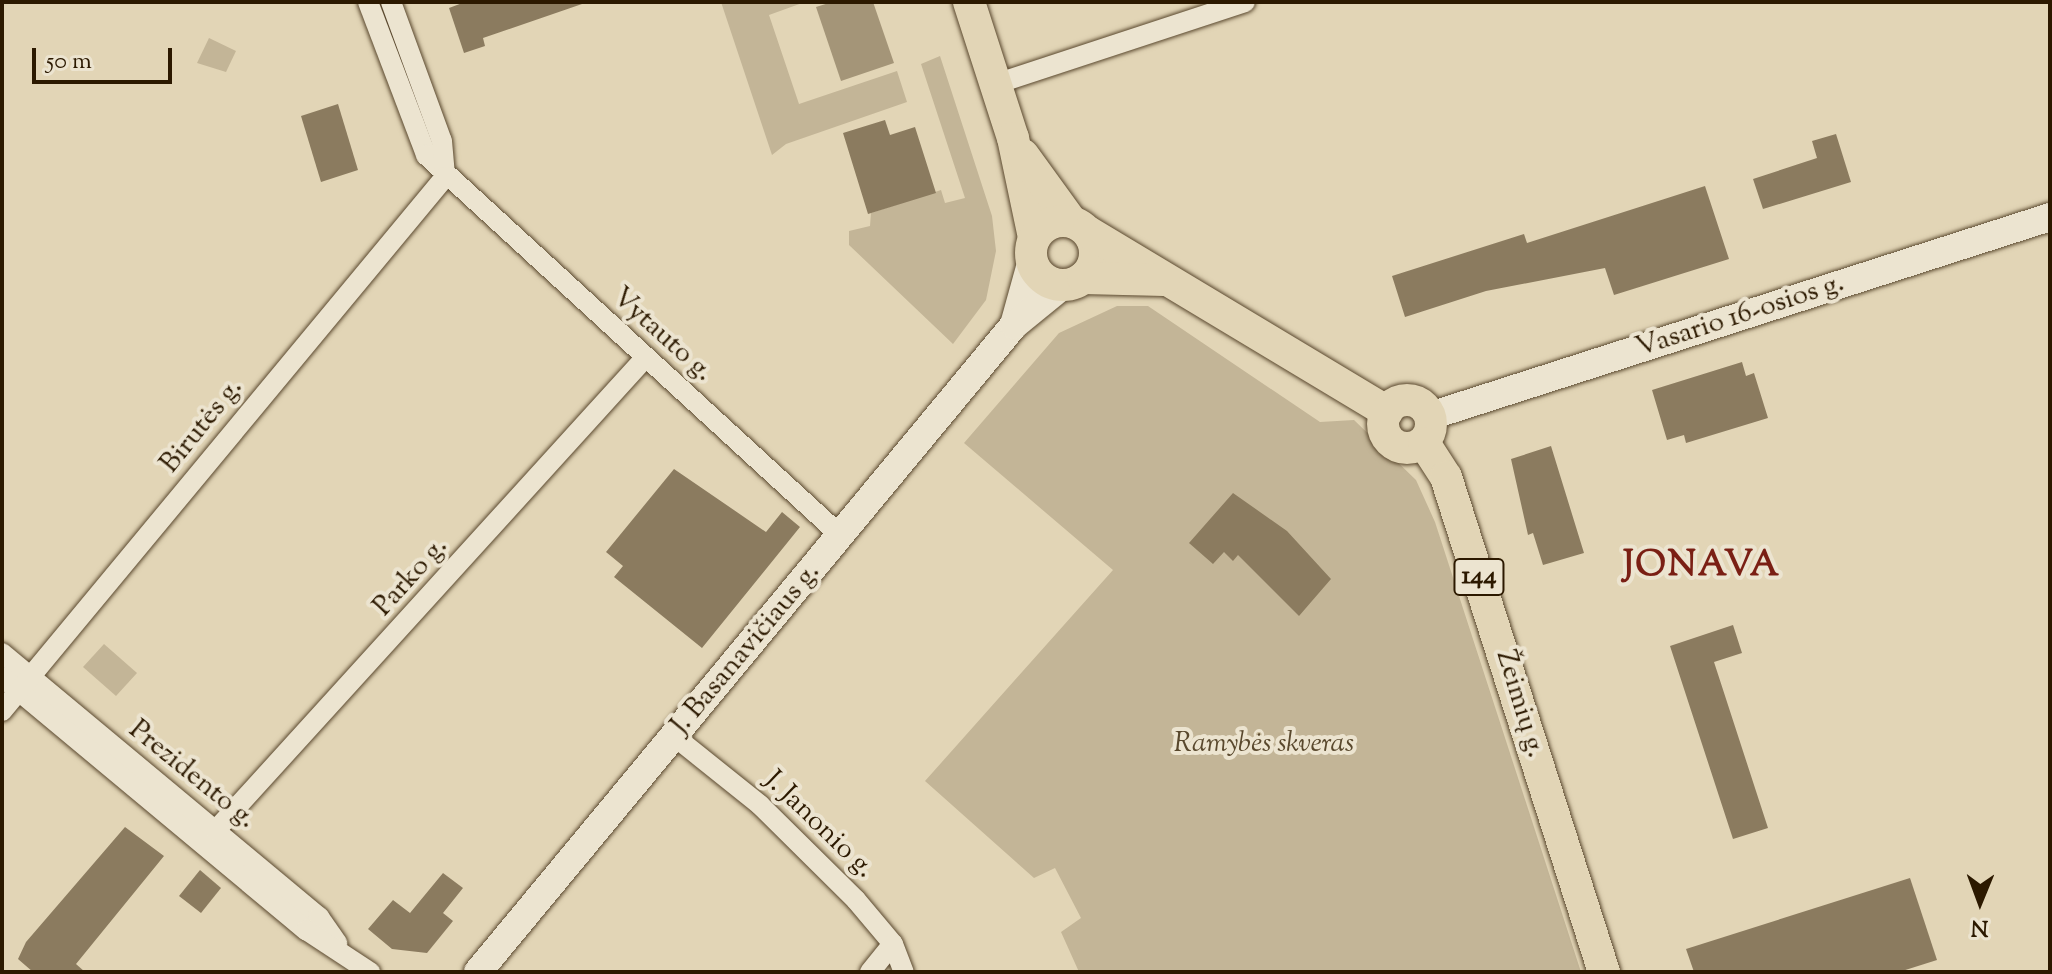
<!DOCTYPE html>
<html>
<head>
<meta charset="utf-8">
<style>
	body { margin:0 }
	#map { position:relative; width:2052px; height:974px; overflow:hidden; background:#e2d5b6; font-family:"Sorts Mill Goudy",serif }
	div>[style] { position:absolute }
	.green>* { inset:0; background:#c3b597 }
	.water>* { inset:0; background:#a49578 }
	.building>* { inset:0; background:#8b7b5f }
	.roads { filter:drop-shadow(0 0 2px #5a482e) drop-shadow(0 0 2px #5a482e) }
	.minor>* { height:20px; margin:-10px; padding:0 10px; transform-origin:10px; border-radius:10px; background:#ece4d0 }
	.secondary>* { height:28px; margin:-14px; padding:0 14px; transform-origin:14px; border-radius:14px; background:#ece4d0 }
	.primary>* { height:32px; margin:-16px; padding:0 16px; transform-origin:16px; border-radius:16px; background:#e2d5b6 }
	.primary>.ring { margin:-16px; padding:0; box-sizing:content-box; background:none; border:32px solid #e2d5b6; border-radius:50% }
	span { translate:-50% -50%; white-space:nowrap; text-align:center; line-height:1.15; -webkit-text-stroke:8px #ece4d0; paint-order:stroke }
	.shield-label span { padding:2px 6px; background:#ece4d0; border:2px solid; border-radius:6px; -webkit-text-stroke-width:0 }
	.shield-label { font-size:26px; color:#2c1900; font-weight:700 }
	.street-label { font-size:28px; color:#2c1900 }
	.park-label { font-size:28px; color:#59482d; font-style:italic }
	.district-label { font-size:36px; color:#7a1f14; font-weight:700; letter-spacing:2px }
	.frame { position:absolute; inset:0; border:4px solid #2c1900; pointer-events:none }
	.north { position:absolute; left:1940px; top:862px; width:80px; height:80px; -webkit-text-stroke:6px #ece4d0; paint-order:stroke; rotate:181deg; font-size:22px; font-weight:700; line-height:32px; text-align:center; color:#2c1900 }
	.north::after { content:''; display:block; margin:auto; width:28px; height:36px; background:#2c1900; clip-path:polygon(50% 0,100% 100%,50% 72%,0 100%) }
	.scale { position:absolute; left:32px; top:48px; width:140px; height:36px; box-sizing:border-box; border:4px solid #2c1900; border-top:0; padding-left:10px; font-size:24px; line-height:28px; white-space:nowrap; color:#2c1900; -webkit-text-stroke:6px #ece4d0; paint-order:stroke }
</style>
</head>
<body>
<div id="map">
	<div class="green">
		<i style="clip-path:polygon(721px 2px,805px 2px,769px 15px,799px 104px,897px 71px,907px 102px,786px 144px,772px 155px)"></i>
		<i style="clip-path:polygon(209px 38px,236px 51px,226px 72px,197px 63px)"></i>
		<i style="clip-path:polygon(940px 56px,992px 216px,996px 251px,986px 300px,953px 344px,849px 245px,849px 231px,870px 226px,871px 213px,941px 190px,945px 203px,965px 198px,921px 64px)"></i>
		<i style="clip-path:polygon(1117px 306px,1148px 306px,1320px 422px,1354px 420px,1416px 480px,1435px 522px,1581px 972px,1079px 972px,1061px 932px,1081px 918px,1055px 868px,1034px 878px,925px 781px,1113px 570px,964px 443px,1059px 333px)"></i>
		<i style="clip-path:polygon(104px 644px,137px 673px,116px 696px,83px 667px)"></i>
	</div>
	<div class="water">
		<i style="clip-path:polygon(832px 2px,873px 2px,894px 63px,841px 81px,816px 7px)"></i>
	</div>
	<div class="building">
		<i style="clip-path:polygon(465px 2px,581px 2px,582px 4px,483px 38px,485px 46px,464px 53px,449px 8px)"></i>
		<i style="clip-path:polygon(338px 104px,358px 170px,321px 182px,301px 116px)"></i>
		<i style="clip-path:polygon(885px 120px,890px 135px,915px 127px,936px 193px,868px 214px,843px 133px)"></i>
		<i style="clip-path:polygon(1836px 134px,1851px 182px,1763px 209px,1753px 179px,1817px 158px,1812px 141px)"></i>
		<i style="clip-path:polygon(1705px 186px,1729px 259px,1614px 295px,1605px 268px,1486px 291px,1405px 317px,1392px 276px,1524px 234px,1527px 243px)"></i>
		<i style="clip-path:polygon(1742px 362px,1746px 376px,1754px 373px,1768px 418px,1686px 443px,1684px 435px,1667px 440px,1652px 390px)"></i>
		<i style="clip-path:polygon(1551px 446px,1584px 553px,1543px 565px,1533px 533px,1528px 535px,1511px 459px)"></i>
		<i style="clip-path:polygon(674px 469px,766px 532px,782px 512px,800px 527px,702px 648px,614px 577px,623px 566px,606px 552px)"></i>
		<i style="clip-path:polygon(1233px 493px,1287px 531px,1331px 579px,1299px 616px,1238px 555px,1233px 561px,1224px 552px,1213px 564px,1189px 543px)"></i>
		<i style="clip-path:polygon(1733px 625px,1742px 653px,1714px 662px,1768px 828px,1733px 839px,1670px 646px)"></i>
		<i style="clip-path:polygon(125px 827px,164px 856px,76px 964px,85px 972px,33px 972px,18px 959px,26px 942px)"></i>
		<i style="clip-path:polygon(200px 870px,221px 888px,201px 913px,179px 896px)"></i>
		<i style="clip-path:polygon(443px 873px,463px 888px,443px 913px,453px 921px,427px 953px,392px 949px,368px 929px,393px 900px,410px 913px)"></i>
		<i style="clip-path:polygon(1910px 878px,1937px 960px,1899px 972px,1694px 972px,1686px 949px)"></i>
	</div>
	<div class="roads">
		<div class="minor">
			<i style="left:368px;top:2px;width:164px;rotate:69.2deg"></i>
			<i style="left:426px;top:155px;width:562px;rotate:42.55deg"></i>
			<i style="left:391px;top:2px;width:148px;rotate:69.9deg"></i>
			<i style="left:442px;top:141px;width:36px;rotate:85deg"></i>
			<i style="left:996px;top:84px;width:262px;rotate:-18.2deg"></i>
			<i style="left:2px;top:653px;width:413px;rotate:39.8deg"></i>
			<i style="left:319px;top:917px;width:32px;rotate:55deg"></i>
			<i style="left:2px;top:677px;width:396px;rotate:39.8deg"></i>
			<i style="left:306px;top:930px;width:77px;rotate:33.3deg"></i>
			<i style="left:2px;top:711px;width:694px;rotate:-50.32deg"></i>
			<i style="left:674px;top:736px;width:110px;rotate:38.7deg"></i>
			<i style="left:760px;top:805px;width:135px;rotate:44.7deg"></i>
			<i style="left:856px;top:900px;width:57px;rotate:49.9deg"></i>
			<i style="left:893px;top:944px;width:30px;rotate:69deg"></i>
			<i style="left:216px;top:830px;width:638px;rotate:-47.73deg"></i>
			<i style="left:870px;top:972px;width:36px;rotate:-51deg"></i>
		</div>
		<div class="secondary">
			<i style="left:1014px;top:325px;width:67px;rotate:-74.5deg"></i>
			<i style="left:1430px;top:416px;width:651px;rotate:-17.79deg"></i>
			<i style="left:478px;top:972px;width:840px;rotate:-50.36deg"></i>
			<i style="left:1014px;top:325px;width:63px;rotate:-39.2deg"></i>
		</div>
		<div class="primary">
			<i style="left:969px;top:2px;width:143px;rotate:72.1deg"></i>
			<i style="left:1013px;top:138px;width:102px;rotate:78.1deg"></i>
			<i style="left:1023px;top:155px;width:82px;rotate:54deg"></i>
			<i class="ring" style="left:1031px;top:221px;width:32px;height:32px"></i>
			<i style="left:1088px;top:232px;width:349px;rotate:31deg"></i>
			<i style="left:1083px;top:278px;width:81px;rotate:1.4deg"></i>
			<i class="ring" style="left:1383px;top:400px;width:16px;height:16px"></i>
			<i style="left:1424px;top:443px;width:40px;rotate:57.1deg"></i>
			<i style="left:1446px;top:477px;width:520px;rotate:72.3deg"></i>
		</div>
	</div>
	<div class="shield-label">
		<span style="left:1479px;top:577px">144</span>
	</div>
	<div class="street-label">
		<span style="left:1740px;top:316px;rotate:-18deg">Vasario 16-osios g.</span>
		<span style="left:662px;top:335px;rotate:42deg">Vytauto g.</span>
		<span style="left:202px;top:426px;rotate:-51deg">Birutės g.</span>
		<span style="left:411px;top:577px;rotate:-48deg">Parko g.</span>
		<span style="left:746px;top:649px;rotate:-50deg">J. Basanavičiaus g.</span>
		<span style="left:1520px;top:704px;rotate:73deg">Žeimių g.</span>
		<span style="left:192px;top:775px;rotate:39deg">Prezidento g.</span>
		<span style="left:819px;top:825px;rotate:44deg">J. Janonio g.</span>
	</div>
	<div class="park-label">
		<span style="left:1264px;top:744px">Ramybės skveras</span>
	</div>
	<div class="district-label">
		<span style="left:1702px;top:567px">JONAVA</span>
	</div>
	<div class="frame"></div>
	<div class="north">N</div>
	<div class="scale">50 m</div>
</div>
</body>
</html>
